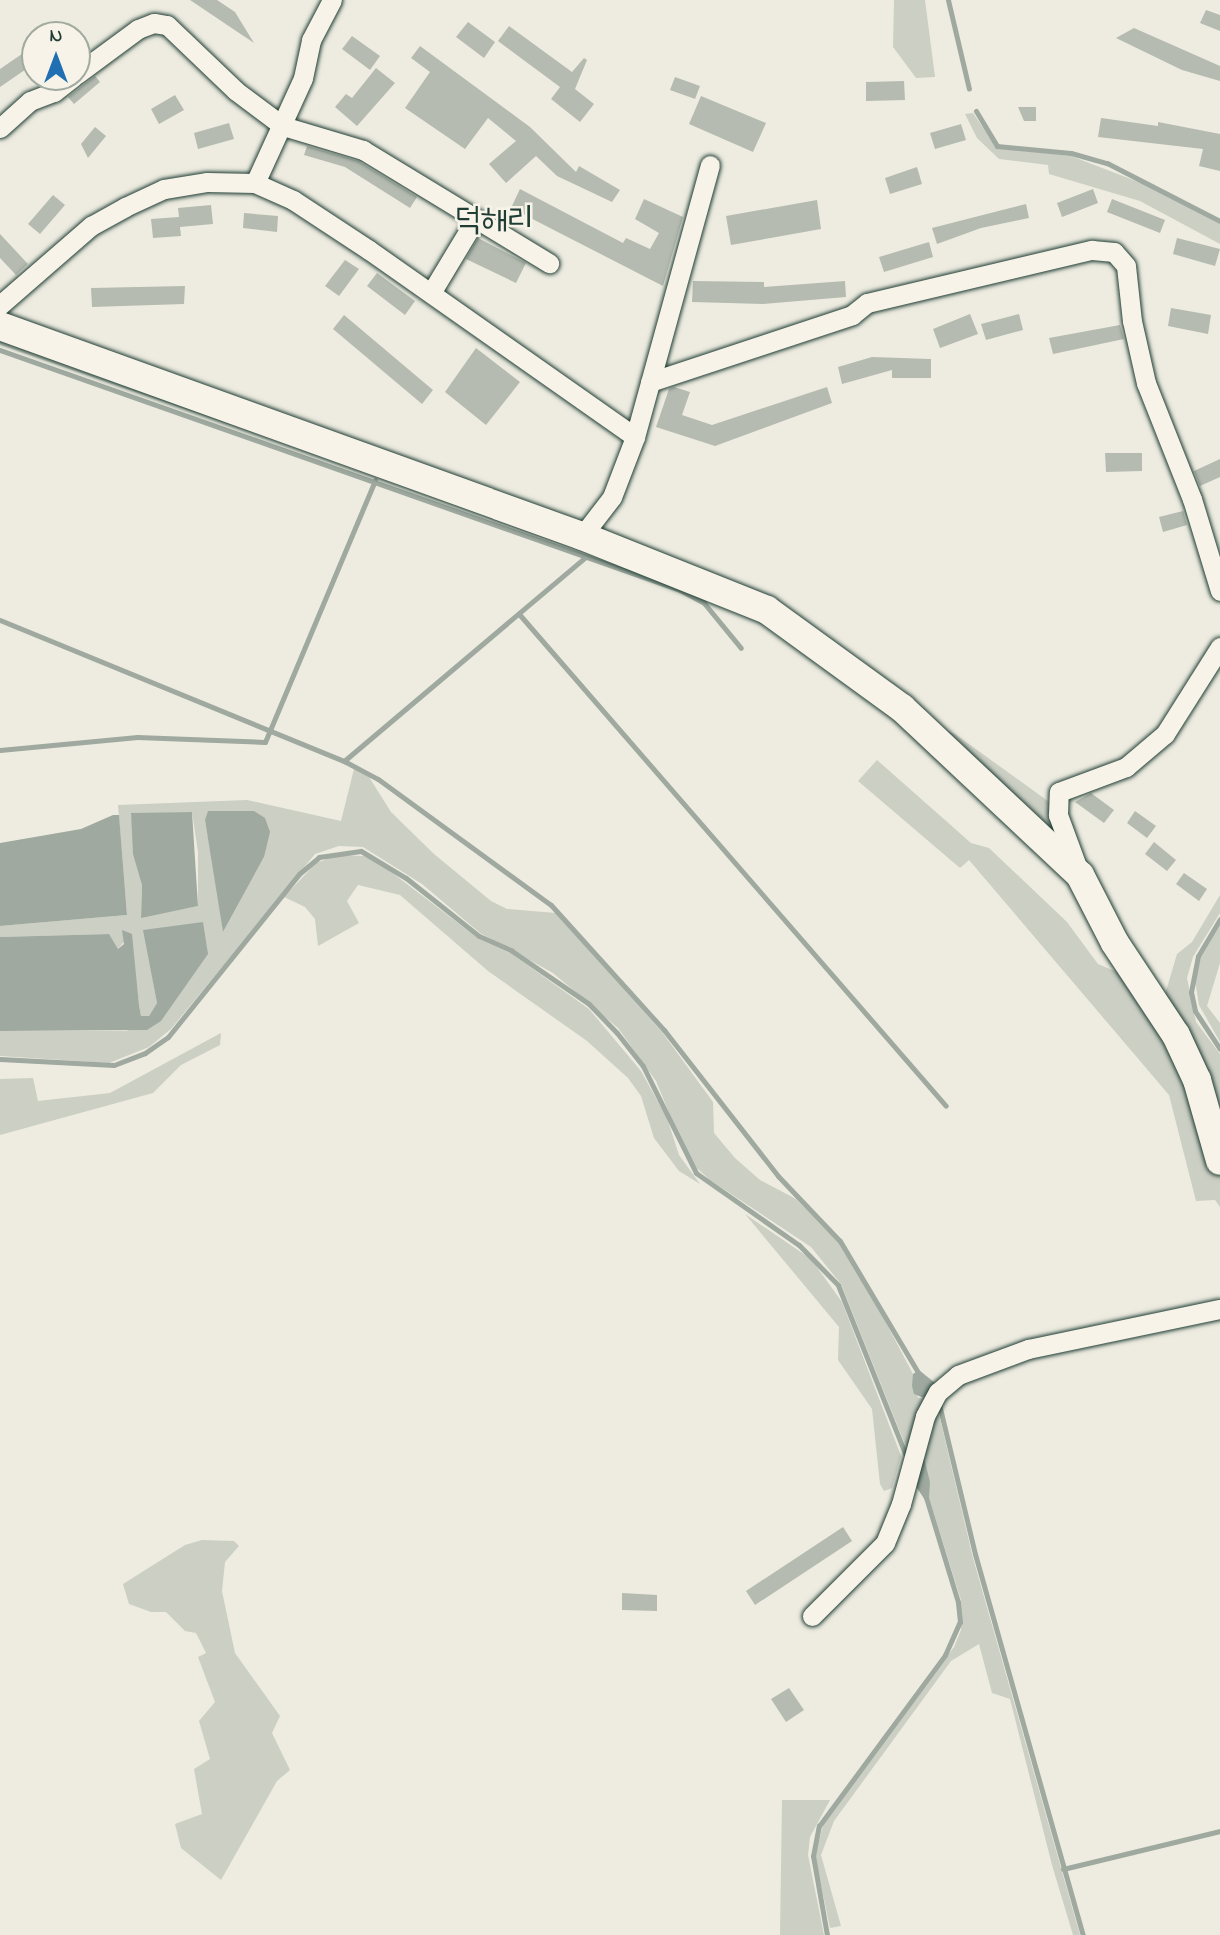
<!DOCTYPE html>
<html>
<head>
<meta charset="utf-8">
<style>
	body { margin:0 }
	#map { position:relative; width:1220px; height:1935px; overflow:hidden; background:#eeece1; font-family:"Indie Flower","Poor Story",sans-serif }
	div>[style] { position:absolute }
	.green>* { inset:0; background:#cccfc4 }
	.water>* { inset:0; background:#9fa99f }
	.stream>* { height:5px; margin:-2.5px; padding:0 2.5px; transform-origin:2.5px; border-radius:2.5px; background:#9fa99f }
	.building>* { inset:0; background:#b5bbb0 }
	.roads { filter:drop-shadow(0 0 2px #1f3d34) drop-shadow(0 0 2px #1f3d34) }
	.street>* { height:19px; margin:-9.5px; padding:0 9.5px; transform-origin:9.5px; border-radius:9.5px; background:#f7f3e8 }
	.secondary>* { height:28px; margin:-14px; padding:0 14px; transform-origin:14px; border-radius:14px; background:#f7f3e8 }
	span { translate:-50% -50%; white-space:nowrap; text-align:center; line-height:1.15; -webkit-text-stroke:5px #f7f3e8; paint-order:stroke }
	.quarter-label { font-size:33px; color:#1f3d34 }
	.north { position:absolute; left:21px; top:21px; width:70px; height:70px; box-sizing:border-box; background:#f7f3e8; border:2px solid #a1aaa0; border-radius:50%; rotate:0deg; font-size:19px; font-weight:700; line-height:28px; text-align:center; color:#1f3d34 }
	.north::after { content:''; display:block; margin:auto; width:24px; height:32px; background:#1f6fb2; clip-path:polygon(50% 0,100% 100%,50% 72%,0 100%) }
</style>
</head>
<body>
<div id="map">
	<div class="green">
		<i style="clip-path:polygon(894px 0,925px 0,935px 77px,916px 78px,893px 47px)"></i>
		<i style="clip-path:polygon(973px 113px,997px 148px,1071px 156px,1167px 193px,1220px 224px,1220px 244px,1140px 201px,1049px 174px,1048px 165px,999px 159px,977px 138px,965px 114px)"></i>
		<i style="clip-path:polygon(0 338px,375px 475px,0 345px)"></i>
		<i style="clip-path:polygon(920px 719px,955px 734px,1052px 804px,1072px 863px)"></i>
		<i style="clip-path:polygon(877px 760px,971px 843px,989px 848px,1067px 922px,1098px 964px,1124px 975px,1154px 1021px,1190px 1093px,1220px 1175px,1220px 1207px,1215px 1200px,1196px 1201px,1169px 1095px,969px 860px,960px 868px,858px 781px)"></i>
		<i style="clip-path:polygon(evenodd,354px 769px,369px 777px,391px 812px,434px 854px,491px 901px,507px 909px,556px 913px,662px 1032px,713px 1102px,714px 1133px,735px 1158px,760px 1180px,796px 1199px,839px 1243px,863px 1279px,913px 1374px,918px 1398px,924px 1398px,908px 1452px,841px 1284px,811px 1247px,710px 1180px,689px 1161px,656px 1081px,618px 1028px,553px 973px,480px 933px,422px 884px,363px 847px,339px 846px,315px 854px,171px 1029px,149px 1047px,109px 1063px,0 1056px,0 1031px,126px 1031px,161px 1021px,144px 930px,157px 1003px,149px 1016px,141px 1016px,139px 1005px,131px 934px,118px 949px,108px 934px,0 937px,0 926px,127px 915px,118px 805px,247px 800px,341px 821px,354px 769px,192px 812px,198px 852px,198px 906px,141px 917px,142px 885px,131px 814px,192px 812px,354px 769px,205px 820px,264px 857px,223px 932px,218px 893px,205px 820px)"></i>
		<i style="clip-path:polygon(337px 855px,364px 856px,382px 865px,479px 939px,512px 954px,589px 1009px,641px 1071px,667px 1118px,679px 1155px,700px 1184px,679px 1171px,654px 1138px,641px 1096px,628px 1078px,587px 1041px,488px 971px,400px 895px,358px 885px,347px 901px,359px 923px,318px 946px,315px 919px,305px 907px,284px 897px,316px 863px)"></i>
		<i style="clip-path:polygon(1220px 895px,1220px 913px,1193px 957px,1187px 978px,1196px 1022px,1220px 1054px,1220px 1116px,1157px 999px,1166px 991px,1177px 954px,1192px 942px)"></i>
		<i style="clip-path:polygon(1220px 925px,1220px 963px,1207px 1006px,1220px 1023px,1220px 1042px,1199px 1005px,1195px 980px,1201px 957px)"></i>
		<i style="clip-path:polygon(221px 1033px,220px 1045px,181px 1065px,153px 1093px,0 1135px,0 1079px,33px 1078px,38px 1101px,110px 1093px)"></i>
		<i style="clip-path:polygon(745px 1214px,811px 1259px,842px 1302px,901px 1456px,892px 1488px,884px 1491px,880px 1484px,872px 1409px,838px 1360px,839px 1327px)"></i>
		<i style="clip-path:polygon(937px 1406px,973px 1558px,1080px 1935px,1073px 1935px,1052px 1865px,1010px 1699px,992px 1693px,979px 1644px,951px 1661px,834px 1821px,821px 1855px,841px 1926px,830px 1928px,815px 1856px,823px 1825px,954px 1647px,961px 1630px,961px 1600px,929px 1498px,923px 1453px)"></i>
		<i style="clip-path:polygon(202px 1540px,234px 1541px,239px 1546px,225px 1562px,222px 1591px,235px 1653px,280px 1716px,272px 1733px,290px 1770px,277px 1781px,221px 1880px,181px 1848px,175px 1824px,202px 1814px,194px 1769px,210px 1759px,199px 1721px,215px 1702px,198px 1657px,206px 1653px,196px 1633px,185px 1631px,166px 1612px,151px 1612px,129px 1604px,123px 1584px,185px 1545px)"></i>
		<i style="clip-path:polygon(782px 1800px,830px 1800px,810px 1837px,808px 1855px,824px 1935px,780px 1935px)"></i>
	</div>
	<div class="water">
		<i style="clip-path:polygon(208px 811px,254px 811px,265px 818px,270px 832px,264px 857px,223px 932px,205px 820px)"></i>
		<i style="clip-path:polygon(192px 812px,198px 906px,141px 918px,142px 885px,133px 854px,131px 813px)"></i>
		<i style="clip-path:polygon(113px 815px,119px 815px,127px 915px,0 926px,0 843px,81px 829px)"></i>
		<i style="clip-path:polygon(203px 922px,208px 954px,161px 1021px,147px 1030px,0 1031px,0 937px,109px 934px,118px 949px,124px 944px,122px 930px,132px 934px,139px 1005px,141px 1016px,149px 1016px,157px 1003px,143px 930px)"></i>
		<i style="clip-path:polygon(919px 1370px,935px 1383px,924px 1398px,914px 1394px,912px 1386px,913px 1374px)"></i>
		<i style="clip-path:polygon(923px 1454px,930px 1482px,929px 1498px,925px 1500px,917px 1488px,914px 1472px)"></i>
	</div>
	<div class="stream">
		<i style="left:948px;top:0;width:91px;rotate:76.7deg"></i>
		<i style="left:976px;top:111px;width:41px;rotate:59deg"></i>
		<i style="left:997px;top:146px;width:74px;rotate:5.4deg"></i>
		<i style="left:1071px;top:153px;width:37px;rotate:16deg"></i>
		<i style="left:1107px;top:163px;width:127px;rotate:27.2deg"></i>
		<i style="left:0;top:350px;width:721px;rotate:19.44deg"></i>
		<i style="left:680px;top:590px;width:27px;rotate:28deg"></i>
		<i style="left:704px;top:603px;width:58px;rotate:50.6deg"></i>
		<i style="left:519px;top:614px;width:651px;rotate:49.05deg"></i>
		<i style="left:0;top:620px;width:372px;rotate:22.3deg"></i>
		<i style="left:344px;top:761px;width:38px;rotate:28deg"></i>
		<i style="left:378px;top:779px;width:214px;rotate:36.1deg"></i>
		<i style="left:551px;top:905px;width:169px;rotate:47.9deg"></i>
		<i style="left:664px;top:1030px;width:185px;rotate:52deg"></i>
		<i style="left:778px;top:1176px;width:90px;rotate:46.4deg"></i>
		<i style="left:840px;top:1241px;width:157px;rotate:59.3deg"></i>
		<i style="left:0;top:750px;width:138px;rotate:-5.4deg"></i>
		<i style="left:137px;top:737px;width:128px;rotate:2.2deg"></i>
		<i style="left:265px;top:742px;width:284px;rotate:-67.2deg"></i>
		<i style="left:344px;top:761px;width:316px;rotate:-40.2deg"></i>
		<i style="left:1220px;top:919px;width:43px;rotate:120.7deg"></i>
		<i style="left:1198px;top:956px;width:37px;rotate:101deg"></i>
		<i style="left:1191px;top:992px;width:19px;rotate:78deg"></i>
		<i style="left:1195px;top:1011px;width:45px;rotate:56.7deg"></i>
		<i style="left:0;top:1059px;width:114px;rotate:3deg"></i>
		<i style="left:114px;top:1065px;width:33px;rotate:-21deg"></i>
		<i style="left:145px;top:1053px;width:28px;rotate:-35deg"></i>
		<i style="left:168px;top:1037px;width:209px;rotate:-51.2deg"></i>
		<i style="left:299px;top:874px;width:26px;rotate:-40deg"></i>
		<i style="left:319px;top:857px;width:42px;rotate:-8.1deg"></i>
		<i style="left:361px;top:851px;width:52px;rotate:31deg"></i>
		<i style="left:406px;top:878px;width:93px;rotate:38.5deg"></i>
		<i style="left:479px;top:936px;width:36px;rotate:24deg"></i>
		<i style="left:512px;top:951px;width:93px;rotate:34.5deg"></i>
		<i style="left:589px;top:1004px;width:40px;rotate:46deg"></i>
		<i style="left:617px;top:1033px;width:42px;rotate:51.8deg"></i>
		<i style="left:643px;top:1066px;width:119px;rotate:63.6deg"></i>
		<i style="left:696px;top:1173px;width:126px;rotate:35deg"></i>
		<i style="left:799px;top:1245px;width:56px;rotate:45.7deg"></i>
		<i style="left:838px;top:1285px;width:181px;rotate:68.3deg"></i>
		<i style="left:939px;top:1404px;width:154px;rotate:76.5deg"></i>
		<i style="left:975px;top:1554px;width:396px;rotate:74.2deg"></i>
		<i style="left:1063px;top:1869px;width:162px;rotate:-13.6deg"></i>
		<i style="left:827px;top:1935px;width:80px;rotate:-100deg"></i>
		<i style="left:813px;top:1856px;width:31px;rotate:-79deg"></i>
		<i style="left:819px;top:1826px;width:212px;rotate:-53.6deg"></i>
		<i style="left:945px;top:1655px;width:36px;rotate:-66deg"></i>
		<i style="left:960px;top:1622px;width:20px;rotate:-96deg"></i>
		<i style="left:958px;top:1602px;width:113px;rotate:-107deg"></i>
	</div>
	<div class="building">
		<i style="clip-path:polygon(190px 0,217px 0,235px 12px,254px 43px)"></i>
		<i style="clip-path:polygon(1206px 10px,1220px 15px,1220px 31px,1200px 23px)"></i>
		<i style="clip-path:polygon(468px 22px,495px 42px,484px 58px,456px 37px)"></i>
		<i style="clip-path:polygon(509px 26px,572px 72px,584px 58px,587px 60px,575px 89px,594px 104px,580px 122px,551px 99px,560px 87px,498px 41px)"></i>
		<i style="clip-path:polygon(1134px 28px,1220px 66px,1220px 81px,1182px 70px,1116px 38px)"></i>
		<i style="clip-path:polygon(352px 36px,380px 56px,370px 70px,342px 49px)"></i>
		<i style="clip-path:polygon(35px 45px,35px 63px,0 87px,0 69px)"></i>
		<i style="clip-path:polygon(420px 46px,530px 127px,576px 172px,579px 166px,620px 190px,612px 202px,557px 176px,536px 156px,506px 183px,489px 164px,516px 141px,488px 118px,465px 149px,405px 108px,430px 72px,411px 58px)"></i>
		<i style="clip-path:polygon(376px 68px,395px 83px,357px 126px,335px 107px,346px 94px,352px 98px)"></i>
		<i style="clip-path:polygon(95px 76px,100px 82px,74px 104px,68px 97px)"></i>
		<i style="clip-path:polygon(675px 77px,700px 86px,695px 99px,670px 90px)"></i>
		<i style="clip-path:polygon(904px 81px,905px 100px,866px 101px,866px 82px)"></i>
		<i style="clip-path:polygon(175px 95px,184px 110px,159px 124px,151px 109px)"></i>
		<i style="clip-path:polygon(701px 96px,766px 123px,753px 152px,689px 124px)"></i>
		<i style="clip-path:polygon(1018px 107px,1036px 107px,1036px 121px,1024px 121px)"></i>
		<i style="clip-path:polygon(1101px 118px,1158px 126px,1158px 122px,1220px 134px,1220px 171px,1199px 166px,1203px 149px,1098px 137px)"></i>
		<i style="clip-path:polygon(229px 123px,234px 139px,198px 149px,194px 133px)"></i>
		<i style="clip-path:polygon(961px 124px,966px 140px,935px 149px,930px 133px)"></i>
		<i style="clip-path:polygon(95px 127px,106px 136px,88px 158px,81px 144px)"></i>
		<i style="clip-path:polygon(307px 146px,358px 161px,417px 197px,410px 208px,345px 167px,304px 155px)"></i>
		<i style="clip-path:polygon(917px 167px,922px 184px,890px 194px,885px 178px)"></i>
		<i style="clip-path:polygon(520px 189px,623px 243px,626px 238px,650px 249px,659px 233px,635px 219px,644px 199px,683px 217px,663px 286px,511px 208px)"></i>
		<i style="clip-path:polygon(1093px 189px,1098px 203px,1062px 217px,1057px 203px)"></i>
		<i style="clip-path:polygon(53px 195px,65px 205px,40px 234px,28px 224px)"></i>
		<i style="clip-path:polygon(1112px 199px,1165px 220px,1160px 233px,1107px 212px)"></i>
		<i style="clip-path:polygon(817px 200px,821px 229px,731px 245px,726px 216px)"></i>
		<i style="clip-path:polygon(1026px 204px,1029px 218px,981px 228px,937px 244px,932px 228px)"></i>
		<i style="clip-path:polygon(211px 205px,213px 224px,180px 227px,181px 236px,153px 238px,151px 219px,179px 217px,178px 208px)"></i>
		<i style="clip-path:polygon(244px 213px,278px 216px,277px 232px,243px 228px)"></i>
		<i style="clip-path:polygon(0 234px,28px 264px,16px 275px,0 258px)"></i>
		<i style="clip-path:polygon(478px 238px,526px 263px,516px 283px,466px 259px)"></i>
		<i style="clip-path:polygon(1177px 238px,1220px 249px,1215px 266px,1173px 254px)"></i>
		<i style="clip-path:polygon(929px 242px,933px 257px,884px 272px,879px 257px)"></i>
		<i style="clip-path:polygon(345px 260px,359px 269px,339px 296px,325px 286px)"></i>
		<i style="clip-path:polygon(377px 273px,415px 301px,405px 315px,367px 286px)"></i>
		<i style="clip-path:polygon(693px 281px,764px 282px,764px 287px,845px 281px,846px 297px,763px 304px,692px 302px)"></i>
		<i style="clip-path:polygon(185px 286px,184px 304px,92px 307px,91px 288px)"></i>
		<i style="clip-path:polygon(1171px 308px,1211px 315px,1208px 334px,1168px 326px)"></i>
		<i style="clip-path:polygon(970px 314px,978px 334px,940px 348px,933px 329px)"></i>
		<i style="clip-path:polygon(1019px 314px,1023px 330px,986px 340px,981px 324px)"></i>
		<i style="clip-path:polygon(344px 315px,433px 390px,422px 404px,333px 329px)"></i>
		<i style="clip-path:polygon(1120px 325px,1124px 339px,1053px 354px,1049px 338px)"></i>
		<i style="clip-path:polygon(476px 348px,520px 382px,486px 425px,445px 392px)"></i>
		<i style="clip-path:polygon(872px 357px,931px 359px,931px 378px,892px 378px,892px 370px,842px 384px,838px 367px)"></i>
		<i style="clip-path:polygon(674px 387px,690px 392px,682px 415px,712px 425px,827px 387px,832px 403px,715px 446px,656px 427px,669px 389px)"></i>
		<i style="clip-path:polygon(1105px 453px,1142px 453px,1142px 471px,1106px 472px)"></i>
		<i style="clip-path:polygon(1220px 459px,1220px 477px,1200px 486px,1194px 471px)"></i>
		<i style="clip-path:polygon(1183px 511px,1187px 525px,1163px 532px,1159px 517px)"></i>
		<i style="clip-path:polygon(1091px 793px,1114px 810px,1104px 823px,1075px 802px)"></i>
		<i style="clip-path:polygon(1135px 811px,1156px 826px,1147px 838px,1127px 823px)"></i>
		<i style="clip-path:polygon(1154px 842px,1176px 860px,1167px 871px,1145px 854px)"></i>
		<i style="clip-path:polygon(1184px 873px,1207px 889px,1199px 901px,1176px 884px)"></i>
		<i style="clip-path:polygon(843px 1527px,852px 1541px,755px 1605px,746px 1591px)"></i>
		<i style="clip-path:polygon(622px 1593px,657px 1595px,657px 1611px,622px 1610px)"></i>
		<i style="clip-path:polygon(789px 1688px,804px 1710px,786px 1722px,771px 1699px)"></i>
	</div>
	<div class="roads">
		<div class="street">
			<i style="left:77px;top:74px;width:76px;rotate:-36.4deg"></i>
			<i style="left:138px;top:29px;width:17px;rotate:-21deg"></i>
			<i style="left:154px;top:23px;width:13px;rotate:9deg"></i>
			<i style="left:167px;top:25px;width:95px;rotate:43.7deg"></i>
			<i style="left:236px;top:91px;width:59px;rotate:36.7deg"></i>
			<i style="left:283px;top:126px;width:84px;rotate:16.7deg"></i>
			<i style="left:363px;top:150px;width:218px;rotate:31.3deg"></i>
			<i style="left:0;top:128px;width:40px;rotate:-42deg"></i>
			<i style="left:30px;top:101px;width:26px;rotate:-21deg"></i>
			<i style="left:54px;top:92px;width:24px;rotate:-38deg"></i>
			<i style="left:255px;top:183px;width:115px;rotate:-65.4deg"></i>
			<i style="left:303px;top:78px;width:39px;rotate:-78deg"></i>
			<i style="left:311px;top:40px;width:45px;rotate:-62.3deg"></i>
			<i style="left:431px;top:293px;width:85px;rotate:-58.9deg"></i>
			<i style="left:0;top:305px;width:121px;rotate:-41deg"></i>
			<i style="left:91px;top:226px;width:39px;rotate:-29deg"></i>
			<i style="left:125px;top:207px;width:43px;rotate:-24.8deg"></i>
			<i style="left:164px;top:189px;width:44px;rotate:-9.2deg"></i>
			<i style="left:207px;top:182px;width:48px;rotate:1.2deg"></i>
			<i style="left:255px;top:183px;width:42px;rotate:24.1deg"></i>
			<i style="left:293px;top:200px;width:91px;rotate:33.3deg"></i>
			<i style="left:369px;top:250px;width:325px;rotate:35.1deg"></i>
			<i style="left:650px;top:382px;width:213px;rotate:-18.3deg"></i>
			<i style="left:852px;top:315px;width:19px;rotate:-39deg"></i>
			<i style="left:867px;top:303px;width:231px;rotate:-13.3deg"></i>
			<i style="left:1092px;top:250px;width:22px;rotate:5deg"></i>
			<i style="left:1114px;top:252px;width:18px;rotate:49deg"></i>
			<i style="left:1126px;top:266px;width:55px;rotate:83.8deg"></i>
			<i style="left:1132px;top:321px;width:64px;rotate:77.3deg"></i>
			<i style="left:1146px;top:383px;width:125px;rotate:68.4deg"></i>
			<i style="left:1192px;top:499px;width:96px;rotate:73.1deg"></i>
			<i style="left:582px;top:536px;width:49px;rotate:-52.4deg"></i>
			<i style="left:612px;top:497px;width:64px;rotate:-69deg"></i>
			<i style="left:635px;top:437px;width:282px;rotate:-74.6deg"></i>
			<i style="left:1078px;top:869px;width:58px;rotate:-110.3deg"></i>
			<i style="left:1058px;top:815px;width:23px;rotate:-88deg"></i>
			<i style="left:1059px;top:792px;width:72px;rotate:-20.5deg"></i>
			<i style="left:1126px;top:767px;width:51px;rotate:-40.2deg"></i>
			<i style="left:1165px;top:734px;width:103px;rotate:-57.7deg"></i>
			<i style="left:812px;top:1616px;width:103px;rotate:-45deg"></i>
			<i style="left:885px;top:1543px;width:42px;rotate:-67.7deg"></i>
			<i style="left:901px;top:1504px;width:91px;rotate:-74.7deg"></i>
			<i style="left:925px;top:1416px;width:27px;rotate:-62deg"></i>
			<i style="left:938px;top:1392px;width:26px;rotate:-40deg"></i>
			<i style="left:958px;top:1375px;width:75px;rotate:-20.4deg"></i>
			<i style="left:1028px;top:1349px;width:196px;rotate:-11.8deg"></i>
		</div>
		<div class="secondary">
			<i style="left:0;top:326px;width:619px;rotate:19.84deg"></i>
			<i style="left:582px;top:536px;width:199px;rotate:21.8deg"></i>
			<i style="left:767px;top:610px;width:167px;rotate:36deg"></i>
			<i style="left:902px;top:708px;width:244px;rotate:43.2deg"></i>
			<i style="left:1080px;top:875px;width:76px;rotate:62.8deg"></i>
			<i style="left:1115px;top:943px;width:110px;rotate:56.5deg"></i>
			<i style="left:1176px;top:1035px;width:50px;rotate:65deg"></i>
			<i style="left:1197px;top:1080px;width:84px;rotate:74.1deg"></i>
		</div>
	</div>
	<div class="quarter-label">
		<span style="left:494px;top:222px">덕해리</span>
	</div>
	<div class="north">N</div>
</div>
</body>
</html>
